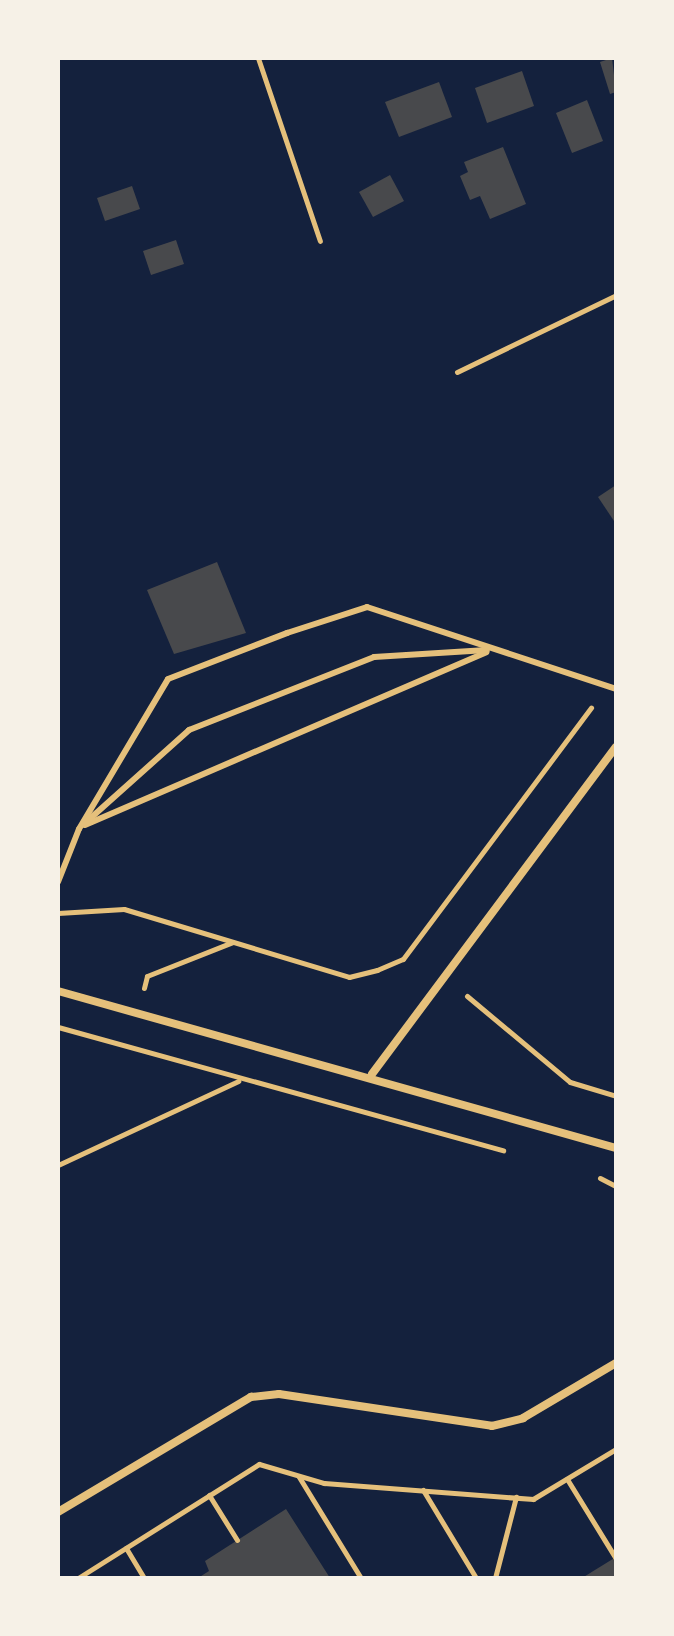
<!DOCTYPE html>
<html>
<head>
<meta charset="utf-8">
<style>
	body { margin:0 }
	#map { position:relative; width:674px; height:1636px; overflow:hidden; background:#14213d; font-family:"Alegreya Sans",sans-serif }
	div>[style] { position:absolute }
	.building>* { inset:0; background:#48494c }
	.path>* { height:5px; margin:-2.5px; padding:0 2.5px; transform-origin:2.5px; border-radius:2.5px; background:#e5c07b }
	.service>* { height:6px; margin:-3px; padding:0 3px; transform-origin:3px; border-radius:3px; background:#e5c07b }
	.minor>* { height:8px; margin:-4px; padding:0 4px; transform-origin:4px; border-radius:4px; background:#e5c07b }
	span { translate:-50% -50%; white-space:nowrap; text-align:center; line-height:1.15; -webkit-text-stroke:6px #f6f1e7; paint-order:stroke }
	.frame { position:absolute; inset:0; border:60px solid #f6f1e7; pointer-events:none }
</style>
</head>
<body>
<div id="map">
	<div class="building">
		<i style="clip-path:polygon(612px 58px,616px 92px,610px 94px,600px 62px)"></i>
		<i style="clip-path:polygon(522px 71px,534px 106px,487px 123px,475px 88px)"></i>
		<i style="clip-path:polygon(439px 82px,452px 117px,399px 137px,385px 102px)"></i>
		<i style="clip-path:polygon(587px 100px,603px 141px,572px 153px,556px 113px)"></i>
		<i style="clip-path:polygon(503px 147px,526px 204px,490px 219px,480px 196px,470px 200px,460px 176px,468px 172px,464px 162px)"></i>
		<i style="clip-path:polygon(390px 175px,404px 201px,373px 217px,359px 192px)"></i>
		<i style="clip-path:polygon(132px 186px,140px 209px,105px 221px,97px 198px)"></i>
		<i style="clip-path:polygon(176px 240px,184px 264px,151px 275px,143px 251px)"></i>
		<i style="clip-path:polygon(616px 485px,616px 524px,598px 497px)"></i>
		<i style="clip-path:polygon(217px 562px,246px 633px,174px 654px,147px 590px)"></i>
		<i style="clip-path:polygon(286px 1509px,330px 1578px,198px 1578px,209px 1571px,205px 1561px)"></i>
		<i style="clip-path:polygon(616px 1557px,616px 1578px,582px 1578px)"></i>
	</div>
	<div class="path">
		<i style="left:258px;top:58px;width:193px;rotate:71.3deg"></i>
		<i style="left:457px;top:372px;width:177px;rotate:-25.8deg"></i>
		<i style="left:58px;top:913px;width:66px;rotate:-3.5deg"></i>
		<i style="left:124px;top:909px;width:235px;rotate:16.8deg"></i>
		<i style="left:349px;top:977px;width:29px;rotate:-14deg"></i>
		<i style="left:377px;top:970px;width:28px;rotate:-23deg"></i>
		<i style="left:403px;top:959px;width:314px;rotate:-53.2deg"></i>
		<i style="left:144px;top:988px;width:12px;rotate:-76deg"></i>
		<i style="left:147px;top:976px;width:92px;rotate:-21.6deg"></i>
		<i style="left:467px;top:996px;width:134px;rotate:39.9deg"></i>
		<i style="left:570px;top:1082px;width:48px;rotate:16.9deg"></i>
		<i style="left:58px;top:1027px;width:462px;rotate:15.5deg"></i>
		<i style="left:58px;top:1165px;width:199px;rotate:-25deg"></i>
		<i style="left:600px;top:1178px;width:18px;rotate:27deg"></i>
		<i style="left:299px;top:1477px;width:119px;rotate:58.5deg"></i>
		<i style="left:567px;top:1479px;width:92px;rotate:58.4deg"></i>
		<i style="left:423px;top:1490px;width:103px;rotate:58.9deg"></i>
		<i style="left:209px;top:1495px;width:53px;rotate:58.1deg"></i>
		<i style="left:126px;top:1548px;width:35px;rotate:59deg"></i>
		<i style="left:78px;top:1578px;width:214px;rotate:-32.2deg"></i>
		<i style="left:259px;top:1464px;width:68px;rotate:16.3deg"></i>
		<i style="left:324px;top:1483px;width:210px;rotate:4.4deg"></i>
		<i style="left:533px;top:1499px;width:97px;rotate:-31.1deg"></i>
		<i style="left:495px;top:1578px;width:84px;rotate:-75.5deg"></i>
	</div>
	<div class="service">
		<i style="left:84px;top:824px;width:141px;rotate:-41.8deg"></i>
		<i style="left:189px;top:730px;width:199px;rotate:-21.5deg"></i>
		<i style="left:374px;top:657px;width:113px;rotate:-3.5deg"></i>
		<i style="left:85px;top:825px;width:437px;rotate:-23.3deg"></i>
		<i style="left:58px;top:882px;width:57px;rotate:-68.4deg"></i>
		<i style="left:79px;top:829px;width:174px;rotate:-59.3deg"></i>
		<i style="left:168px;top:679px;width:128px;rotate:-21.1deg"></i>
		<i style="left:287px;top:633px;width:84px;rotate:-18deg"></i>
		<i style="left:367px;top:607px;width:262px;rotate:18.2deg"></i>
	</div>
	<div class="minor">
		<i style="left:58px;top:991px;width:580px;rotate:15.71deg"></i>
		<i style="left:372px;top:1074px;width:408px;rotate:-53.3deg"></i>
		<i style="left:58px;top:1512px;width:225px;rotate:-30.8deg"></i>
		<i style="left:251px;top:1397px;width:28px;rotate:-6deg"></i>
		<i style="left:279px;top:1394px;width:215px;rotate:8.5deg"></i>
		<i style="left:492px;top:1426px;width:32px;rotate:-14deg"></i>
		<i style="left:523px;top:1418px;width:108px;rotate:-30.6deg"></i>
	</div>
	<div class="frame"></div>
</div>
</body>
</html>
